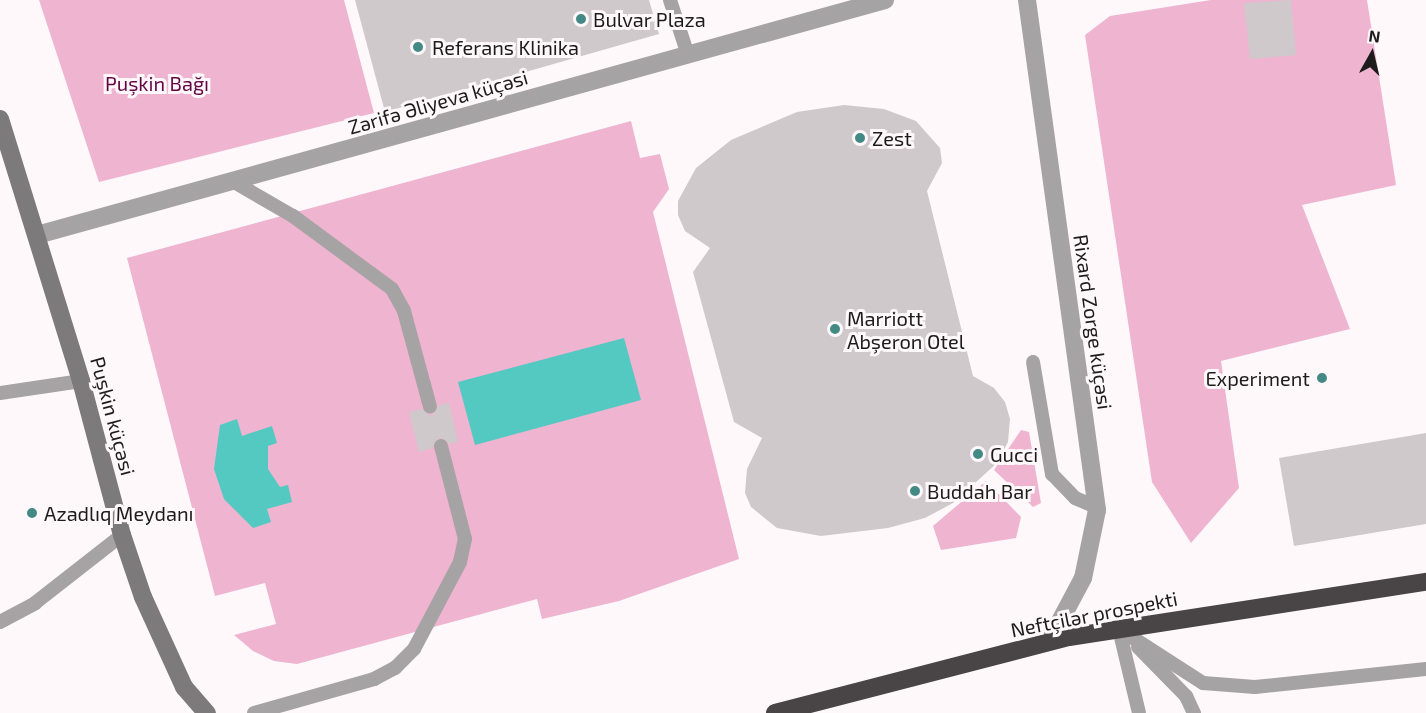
<!DOCTYPE html>
<html>
<head>
<meta charset="utf-8">
<style>
	body { margin:0 }
	#map { position:relative; width:1426px; height:713px; overflow:hidden; background:#fef8fb; font-family:"Exo 2",sans-serif }
	div>[style] { position:absolute }
	.green>* { inset:0; background:#eeb4d0 }
	.water>* { inset:0; background:#54c9c2 }
	.building>* { inset:0; background:#cfc9cc }
	.lane>* { height:14px; margin:-7px; padding:0 7px; transform-origin:7px; border-radius:7px; background:#a6a3a4 }
	.street>* { height:18px; margin:-9px; padding:0 9px; transform-origin:9px; border-radius:9px; background:#a6a3a4 }
	.secondary>* { height:18px; margin:-9px; padding:0 9px; transform-origin:9px; border-radius:9px; background:#7d7a7b }
	.highway>* { height:18px; margin:-9px; padding:0 9px; transform-origin:9px; border-radius:9px; background:#494446 }
	.dots>* { width:16px; height:16px; translate:-50% -50%; box-sizing:border-box; border:3px solid #fef8fb; border-radius:50% }
	span { translate:-50% -50%; white-space:nowrap; text-align:center; line-height:1.15; -webkit-text-stroke:6px #fef8fb; paint-order:stroke }
	.poi-label { font-size:20px; color:#1d1b1c }
	.left { translate:0 -50%; text-align:left }
	.right { translate:-100% -50%; text-align:right }
	.park-label { font-size:20px; color:#640643 }
	.street-label { font-size:20px; color:#1d1b1c }
	.north { position:absolute; left:1342px; top:24px; width:60px; height:60px; -webkit-text-stroke:4px #fef8fb; paint-order:stroke; rotate:8deg; font-size:16px; font-weight:700; line-height:24px; text-align:center; color:#1d1b1c }
	.north::after { content:''; display:block; margin:auto; width:21px; height:27px; background:#1d1b1c; clip-path:polygon(50% 0,100% 100%,50% 72%,0 100%) }
</style>
</head>
<body>
<div id="map">
	<div class="green">
		<i style="clip-path:polygon(39px 0,344px 0,374px 113px,99px 182px)"></i>
		<i style="clip-path:polygon(1211px 0,1367px 0,1396px 185px,1302px 205px,1350px 329px,1221px 361px,1239px 488px,1191px 543px,1152px 482px,1085px 35px,1110px 16px)"></i>
		<i style="clip-path:polygon(631px 121px,640px 158px,660px 154px,669px 189px,653px 212px,739px 559px,619px 601px,542px 619px,537px 599px,297px 664px,274px 661px,253px 651px,234px 635px,276px 624px,265px 583px,215px 596px,127px 258px)"></i>
		<i style="clip-path:polygon(1021px 430px,1029px 432px,1041px 503px,1033px 507px,994px 470px)"></i>
		<i style="clip-path:polygon(986px 481px,1021px 517px,1016px 538px,941px 550px,933px 526px)"></i>
	</div>
	<div class="water">
		<i style="clip-path:polygon(624px 338px,641px 400px,475px 445px,458px 382px)"></i>
		<i style="clip-path:polygon(237px 419px,242px 436px,272px 426px,277px 443px,268px 446px,268px 469px,280px 487px,288px 485px,292px 502px,267px 509px,271px 522px,253px 528px,224px 499px,214px 469px,220px 425px)"></i>
	</div>
	<div class="building">
		<i style="clip-path:polygon(355px 0,649px 0,659px 34px,385px 112px)"></i>
		<i style="clip-path:polygon(1291px 0,1296px 55px,1250px 59px,1244px 3px)"></i>
		<i style="clip-path:polygon(844px 105px,884px 109px,916px 121px,940px 148px,942px 163px,927px 191px,973px 376px,994px 388px,1005px 402px,1010px 419px,1008px 442px,997px 463px,953px 503px,925px 518px,888px 528px,821px 536px,777px 528px,751px 507px,745px 493px,747px 469px,762px 438px,734px 422px,693px 272px,710px 248px,685px 231px,678px 215px,678px 201px,696px 168px,731px 140px,797px 112px)"></i>
		<i style="clip-path:polygon(449px 403px,458px 442px,450px 444px,439px 437px,432px 448px,419px 452px,409px 412px,421px 409px,432px 416px,439px 405px)"></i>
		<i style="clip-path:polygon(1426px 433px,1426px 524px,1294px 546px,1279px 458px)"></i>
	</div>
	<div class="lane">
		<i style="left:670px;top:0;width:58px;rotate:71.9deg"></i>
		<i style="left:234px;top:182px;width:68px;rotate:30deg"></i>
		<i style="left:293px;top:216px;width:123px;rotate:36.4deg"></i>
		<i style="left:392px;top:289px;width:25px;rotate:61deg"></i>
		<i style="left:404px;top:311px;width:99px;rotate:74.8deg"></i>
		<i style="left:1033px;top:362px;width:114px;rotate:80.4deg"></i>
		<i style="left:1052px;top:474px;width:33px;rotate:46deg"></i>
		<i style="left:1075px;top:498px;width:23px;rotate:23deg"></i>
		<i style="left:0;top:393px;width:82px;rotate:-8.4deg"></i>
		<i style="left:0;top:622px;width:40px;rotate:-28deg"></i>
		<i style="left:35px;top:603px;width:110px;rotate:-38deg"></i>
		<i style="left:1119px;top:629px;width:100px;rotate:32.7deg"></i>
		<i style="left:1203px;top:683px;width:52px;rotate:4.4deg"></i>
		<i style="left:1255px;top:687px;width:172px;rotate:-6deg"></i>
		<i style="left:1119px;top:629px;width:86px;rotate:76.6deg"></i>
		<i style="left:1138px;top:647px;width:69px;rotate:45.6deg"></i>
		<i style="left:1186px;top:696px;width:19px;rotate:65deg"></i>
		<i style="left:254px;top:713px;width:125px;rotate:-15.8deg"></i>
		<i style="left:374px;top:679px;width:24px;rotate:-28deg"></i>
		<i style="left:395px;top:668px;width:27px;rotate:-45deg"></i>
		<i style="left:414px;top:649px;width:98px;rotate:-62.1deg"></i>
		<i style="left:460px;top:562px;width:24px;rotate:-78deg"></i>
		<i style="left:465px;top:539px;width:96px;rotate:-104.5deg"></i>
	</div>
	<div class="street">
		<i style="left:1027px;top:0;width:515px;rotate:82.18deg"></i>
		<i style="left:1097px;top:510px;width:69px;rotate:101.6deg"></i>
		<i style="left:1083px;top:578px;width:72px;rotate:118deg"></i>
		<i style="left:37px;top:235px;width:880px;rotate:-15.49deg"></i>
	</div>
	<div class="secondary">
		<i style="left:0;top:119px;width:274px;rotate:72.8deg"></i>
		<i style="left:81px;top:381px;width:159px;rotate:75.1deg"></i>
		<i style="left:122px;top:535px;width:65px;rotate:71.3deg"></i>
		<i style="left:143px;top:597px;width:99px;rotate:65.5deg"></i>
		<i style="left:184px;top:687px;width:35px;rotate:49deg"></i>
	</div>
	<div class="highway">
		<i style="left:775px;top:713px;width:304px;rotate:-14.5deg"></i>
		<i style="left:1069px;top:637px;width:361px;rotate:-8.8deg"></i>
	</div>
	<div class="dots">
		<i style="left:581px;top:19px;background:#438a85"></i>
		<i style="left:418px;top:47px;background:#438a85"></i>
		<i style="left:860px;top:138px;background:#438a85"></i>
		<i style="left:835px;top:329px;background:#438a85"></i>
		<i style="left:1322px;top:378px;background:#438a85"></i>
		<i style="left:978px;top:454px;background:#438a85"></i>
		<i style="left:915px;top:491px;background:#438a85"></i>
		<i style="left:32px;top:513px;background:#438a85"></i>
	</div>
	<div class="poi-label">
		<span class="left" style="left:593px;top:19px">Bulvar Plaza</span>
		<span class="left" style="left:432px;top:47px">Referans Klinika</span>
		<span class="left" style="left:872px;top:138px">Zest</span>
		<span class="left" style="left:847px;top:330px">Marriott<br>Abşeron Otel</span>
		<span class="right" style="left:1310px;top:378px">Experiment</span>
		<span class="left" style="left:990px;top:454px">Gucci</span>
		<span class="left" style="left:927px;top:491px">Buddah Bar</span>
		<span class="left" style="left:44px;top:513px">Azadlıq Meydanı</span>
	</div>
	<div class="park-label">
		<span style="left:157px;top:83px">Puşkin Bağı</span>
	</div>
	<div class="street-label">
		<span style="left:438px;top:102px;rotate:-16deg">Zərifə Əliyeva küçəsi</span>
		<span style="left:1093px;top:322px;rotate:82deg">Rixard Zorge küçəsi</span>
		<span style="left:113px;top:416px;rotate:75deg">Puşkin küçəsi</span>
		<span style="left:1094px;top:614px;rotate:-11deg">Neftçilər prospekti</span>
	</div>
	<div class="north">N</div>
</div>
</body>
</html>
